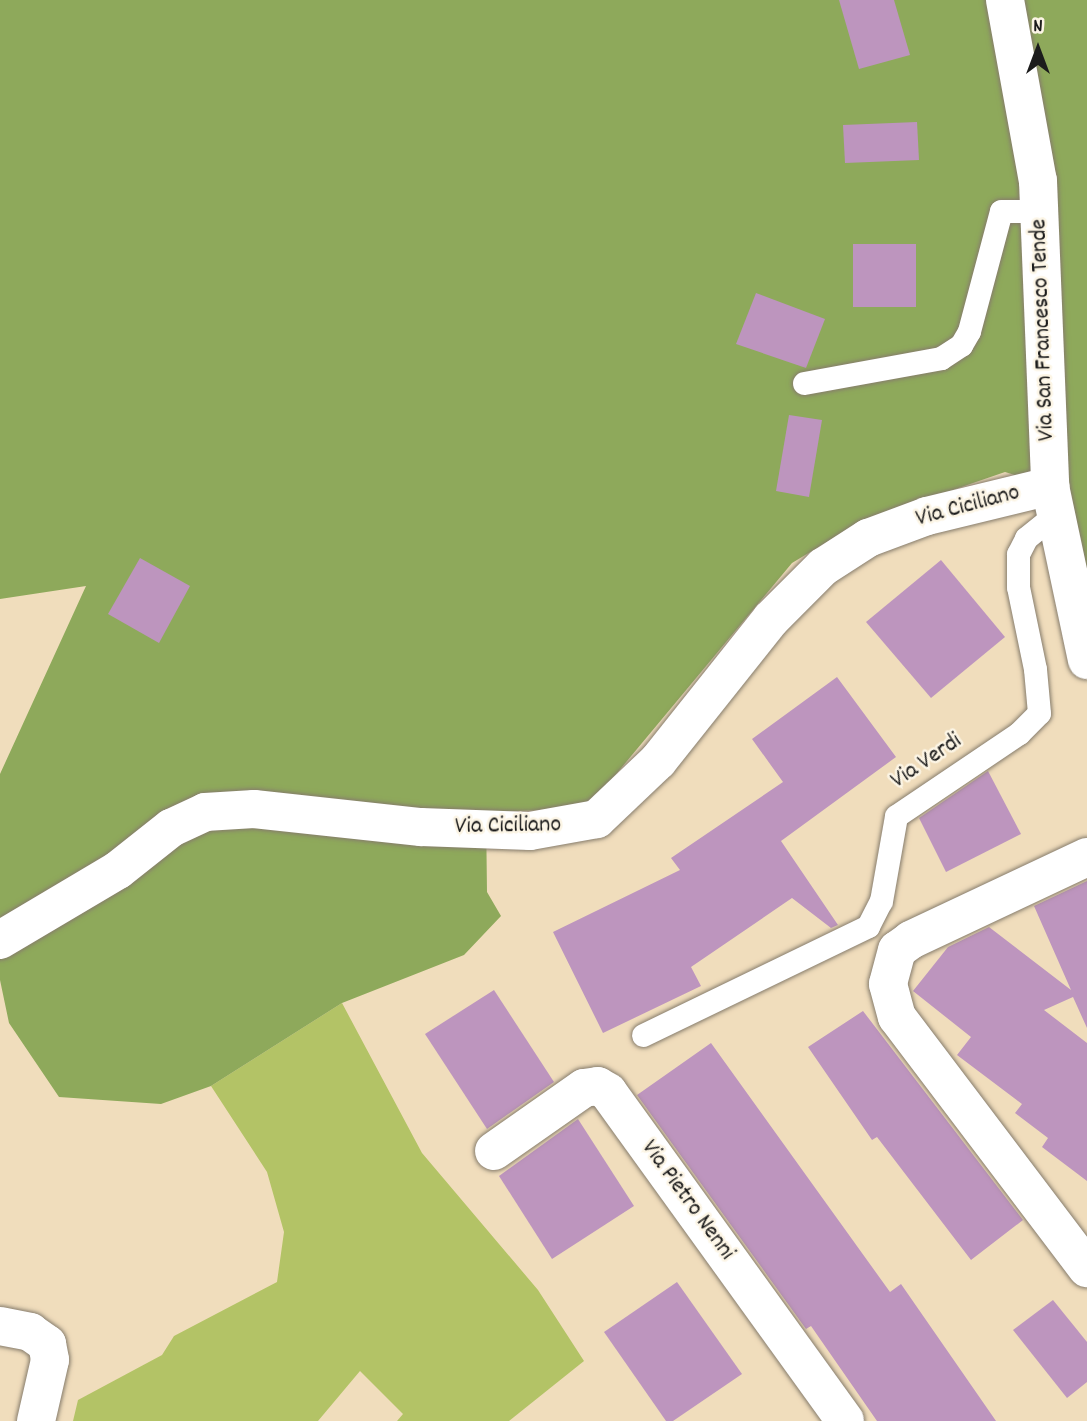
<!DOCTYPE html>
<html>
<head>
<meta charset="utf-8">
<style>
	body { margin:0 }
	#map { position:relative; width:1087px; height:1421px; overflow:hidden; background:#f0ddbc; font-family:Dekko,sans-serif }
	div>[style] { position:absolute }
	.green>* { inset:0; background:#b3c366 }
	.forest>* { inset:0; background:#8ea95b }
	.building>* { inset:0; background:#bd95be }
	.roads { filter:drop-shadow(0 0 2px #867c6c) drop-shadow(0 0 2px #867c6c) }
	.service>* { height:23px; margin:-11.5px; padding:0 11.5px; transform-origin:11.5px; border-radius:11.5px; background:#fff }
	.minor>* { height:38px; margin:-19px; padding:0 19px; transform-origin:19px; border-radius:19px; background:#fff }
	span { translate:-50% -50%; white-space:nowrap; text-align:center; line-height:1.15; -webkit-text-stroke:5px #fcf5e5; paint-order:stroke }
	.street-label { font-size:24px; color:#1c1c1c }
	.north { position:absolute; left:1003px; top:14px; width:70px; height:70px; -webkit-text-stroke:5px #fcf5e5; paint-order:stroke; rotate:0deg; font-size:19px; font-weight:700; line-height:28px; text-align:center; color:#1c1c1c }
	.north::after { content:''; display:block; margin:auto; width:24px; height:32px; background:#1c1c1c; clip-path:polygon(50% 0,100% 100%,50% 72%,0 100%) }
</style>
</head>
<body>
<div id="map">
	<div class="green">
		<i style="clip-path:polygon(342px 1003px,422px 1153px,538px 1290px,584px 1361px,509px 1421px,397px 1421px,403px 1414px,360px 1371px,318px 1421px,73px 1421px,78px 1400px,162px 1355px,174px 1336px,277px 1282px,284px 1232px,267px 1172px,211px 1086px)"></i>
	</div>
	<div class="forest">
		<i style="clip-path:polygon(0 0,1087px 0,1087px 660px,1050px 486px,1005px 472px,860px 522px,792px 563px,602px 791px,577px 809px,486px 812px,487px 892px,501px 916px,464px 955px,342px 1003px,211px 1086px,161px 1104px,59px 1097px,9px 1023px,0 980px,0 774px,86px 586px,0 599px)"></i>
	</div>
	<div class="building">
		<i style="clip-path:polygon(839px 0,894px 0,910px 55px,859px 69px)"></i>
		<i style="clip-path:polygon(917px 122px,919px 160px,845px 163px,843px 125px)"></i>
		<i style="clip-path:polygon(853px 244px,916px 244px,916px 307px,853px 307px)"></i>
		<i style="clip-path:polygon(756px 293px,825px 319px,806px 368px,736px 344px)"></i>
		<i style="clip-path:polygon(789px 415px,822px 420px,809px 497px,776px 491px)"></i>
		<i style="clip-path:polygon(140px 558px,190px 586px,159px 643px,108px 614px)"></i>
		<i style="clip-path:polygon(941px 560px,1005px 637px,931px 698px,866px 622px)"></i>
		<i style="clip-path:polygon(837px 677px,896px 757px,781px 841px,838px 925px,831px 928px,792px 898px,691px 967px,701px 986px,603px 1033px,553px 932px,680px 870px,671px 858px,783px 782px,752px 739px)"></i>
		<i style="clip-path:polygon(988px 771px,1021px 834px,946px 872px,919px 818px)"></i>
		<i style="clip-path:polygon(1087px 881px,1087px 1028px,1073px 997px,1044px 1010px,1087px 1043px,1087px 1181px,1042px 1147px,1048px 1138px,1015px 1113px,1022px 1104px,957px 1055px,971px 1037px,913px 991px,948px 947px,989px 927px,1071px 990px,1034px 906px)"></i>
		<i style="clip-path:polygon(494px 990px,554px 1082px,487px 1129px,425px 1034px)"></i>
		<i style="clip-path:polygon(863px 1011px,1023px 1220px,971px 1260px,877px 1137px,872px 1140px,808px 1047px)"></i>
		<i style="clip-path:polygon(711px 1043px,890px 1292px,901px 1284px,996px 1421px,877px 1421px,811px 1326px,806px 1329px,637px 1095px)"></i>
		<i style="clip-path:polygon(578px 1119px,634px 1206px,552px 1259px,499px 1176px)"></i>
		<i style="clip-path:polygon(677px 1282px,742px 1374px,673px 1421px,666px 1421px,604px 1332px)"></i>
		<i style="clip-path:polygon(1053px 1300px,1087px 1342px,1087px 1382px,1067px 1398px,1013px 1330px)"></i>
	</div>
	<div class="roads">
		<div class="service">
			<i style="left:804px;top:383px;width:139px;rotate:-10.3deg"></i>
			<i style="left:941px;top:358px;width:24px;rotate:-33deg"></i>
			<i style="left:961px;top:345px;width:16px;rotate:-60deg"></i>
			<i style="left:969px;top:331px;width:124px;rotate:-75.1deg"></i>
			<i style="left:1001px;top:211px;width:38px"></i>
			<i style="left:643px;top:1035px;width:250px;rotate:-25.8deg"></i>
			<i style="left:868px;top:926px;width:28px;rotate:-63deg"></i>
			<i style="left:881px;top:901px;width:86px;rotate:-80deg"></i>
			<i style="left:896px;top:816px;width:148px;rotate:-34deg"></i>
			<i style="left:1019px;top:733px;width:28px;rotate:-45deg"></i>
			<i style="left:1039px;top:713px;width:44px;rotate:-95.2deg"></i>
			<i style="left:1035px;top:669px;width:84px;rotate:-101.7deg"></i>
			<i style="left:1018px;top:587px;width:33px;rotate:-90deg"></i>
			<i style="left:1018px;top:554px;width:18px;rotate:-63deg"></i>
			<i style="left:1026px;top:538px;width:38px;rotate:-39deg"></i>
		</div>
		<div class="minor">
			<i style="left:1005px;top:0;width:184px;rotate:79.7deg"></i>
			<i style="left:1038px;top:181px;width:305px;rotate:87.7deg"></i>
			<i style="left:1050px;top:486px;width:178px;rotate:78deg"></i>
			<i style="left:1087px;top:857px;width:195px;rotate:154.8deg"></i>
			<i style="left:911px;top:940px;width:17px;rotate:144deg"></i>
			<i style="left:897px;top:950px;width:35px;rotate:105deg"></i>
			<i style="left:888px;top:984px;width:34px;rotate:75deg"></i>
			<i style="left:897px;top:1017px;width:315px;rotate:52.9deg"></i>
			<i style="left:0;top:940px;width:137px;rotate:-30.7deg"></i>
			<i style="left:118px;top:870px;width:68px;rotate:-38.4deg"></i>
			<i style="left:171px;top:828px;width:38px;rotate:-25deg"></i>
			<i style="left:205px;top:812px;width:49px;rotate:-3.5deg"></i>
			<i style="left:254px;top:809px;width:168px;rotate:6.2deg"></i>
			<i style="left:421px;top:827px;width:109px;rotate:2.1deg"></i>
			<i style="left:530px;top:831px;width:68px;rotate:-10.2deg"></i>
			<i style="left:597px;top:819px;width:84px;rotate:-43.6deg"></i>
			<i style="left:658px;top:761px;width:181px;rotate:-51.5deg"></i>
			<i style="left:771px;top:619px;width:74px;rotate:-45deg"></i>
			<i style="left:823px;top:567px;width:54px;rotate:-32.8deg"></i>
			<i style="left:868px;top:538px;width:63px;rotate:-20.4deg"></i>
			<i style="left:927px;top:516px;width:127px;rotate:-13.7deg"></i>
			<i style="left:494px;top:1151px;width:110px;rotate:-35deg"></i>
			<i style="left:584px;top:1088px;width:14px;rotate:-8deg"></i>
			<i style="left:598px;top:1086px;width:12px;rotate:31deg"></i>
			<i style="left:608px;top:1092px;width:405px;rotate:54.2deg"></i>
			<i style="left:0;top:1326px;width:31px;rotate:11deg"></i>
			<i style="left:30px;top:1332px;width:21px;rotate:35deg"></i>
			<i style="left:47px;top:1344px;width:16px;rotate:79deg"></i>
			<i style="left:50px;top:1360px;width:63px;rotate:102.9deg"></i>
		</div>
	</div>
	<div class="street-label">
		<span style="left:1044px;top:330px;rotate:-92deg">Via San Francesco Tende</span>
		<span style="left:968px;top:507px;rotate:-15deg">Via Ciciliano</span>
		<span style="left:927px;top:762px;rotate:-34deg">Via Verdi</span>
		<span style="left:508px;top:827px;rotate:-1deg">Via Ciciliano</span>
		<span style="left:687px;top:1201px;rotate:54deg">Via Pietro Nenni</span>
	</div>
	<div class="north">N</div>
</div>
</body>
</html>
